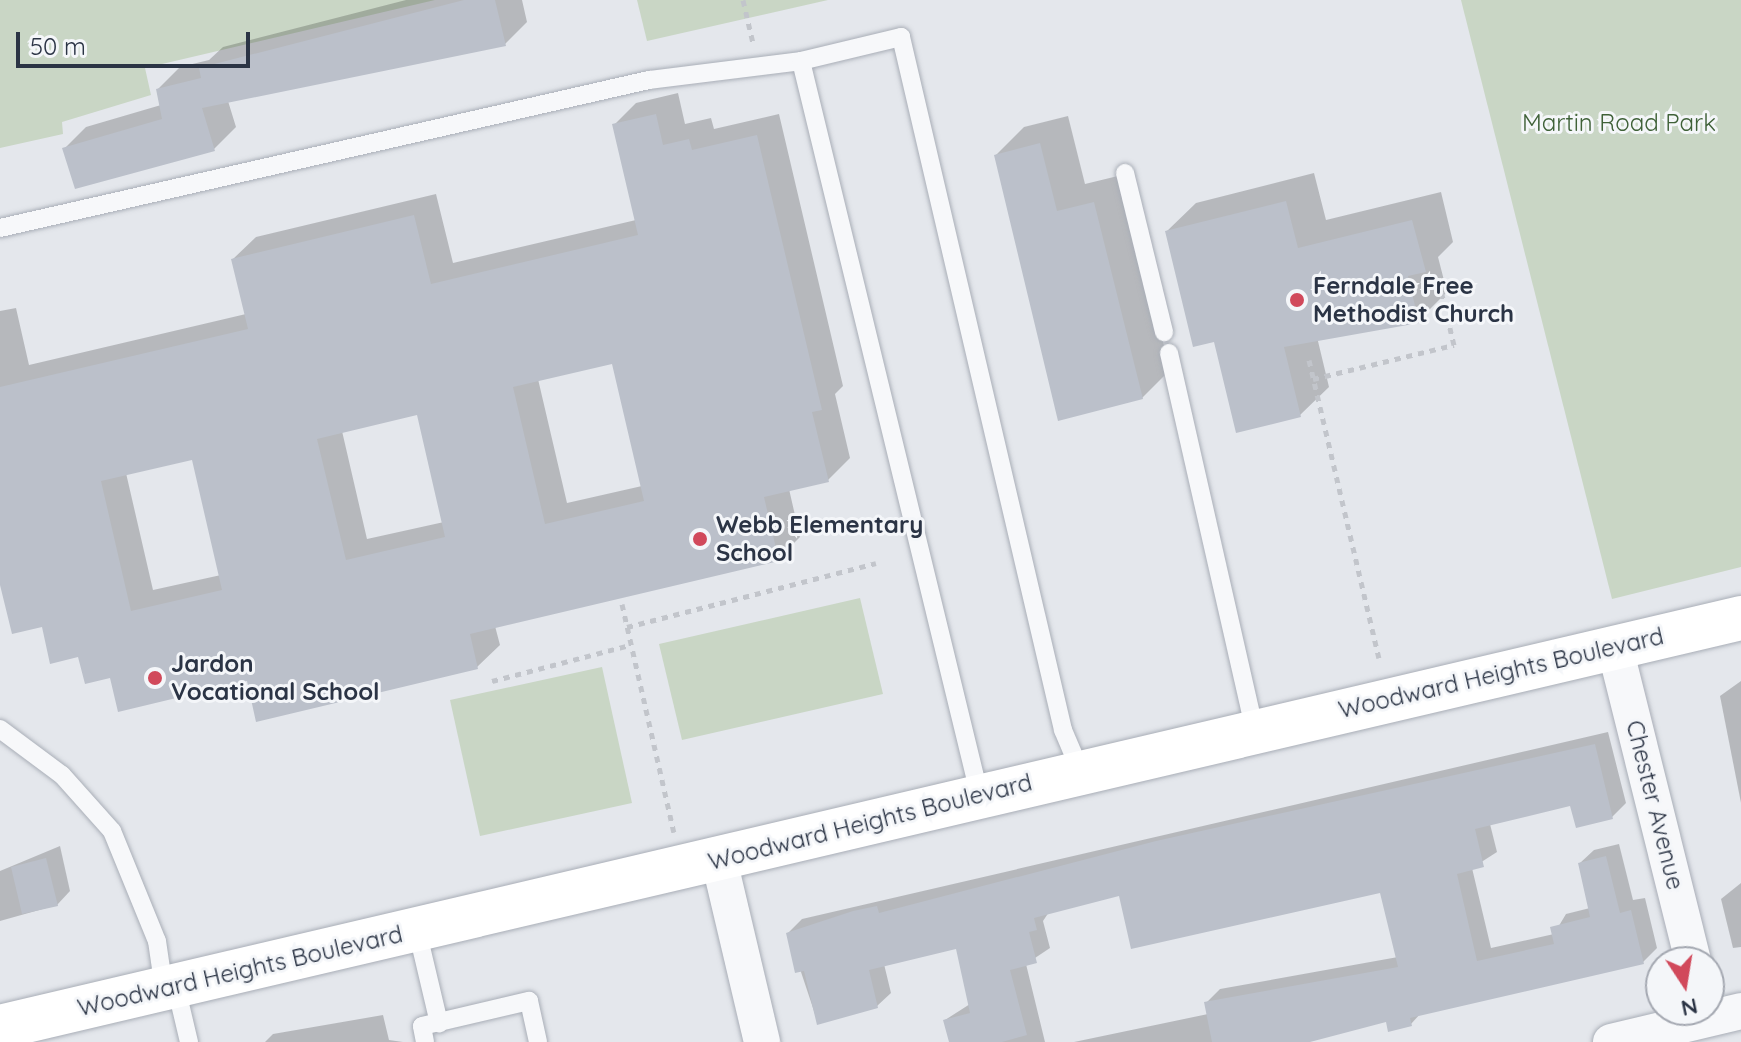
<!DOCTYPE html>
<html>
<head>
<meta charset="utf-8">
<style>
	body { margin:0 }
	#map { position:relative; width:1741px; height:1042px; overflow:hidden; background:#e4e7ec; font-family:Quicksand,sans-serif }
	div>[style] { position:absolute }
	.green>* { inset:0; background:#c9d6c5 }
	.shadow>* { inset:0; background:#0003 }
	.building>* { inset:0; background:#bbc0ca }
	.path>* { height:5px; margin-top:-2.5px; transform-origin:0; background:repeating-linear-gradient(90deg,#c2c5cb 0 6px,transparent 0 12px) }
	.roads { filter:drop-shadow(0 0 2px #a9aeb7) drop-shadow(0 0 2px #a9aeb7) }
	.lane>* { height:18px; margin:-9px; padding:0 9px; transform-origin:9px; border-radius:9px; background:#f7f8fa }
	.street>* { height:36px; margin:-18px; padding:0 18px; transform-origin:18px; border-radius:18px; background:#f7f8fa }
	.secondary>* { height:44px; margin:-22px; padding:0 22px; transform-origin:22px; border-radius:22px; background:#fff }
	.dots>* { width:22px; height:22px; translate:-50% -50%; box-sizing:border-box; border:4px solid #f4f6f9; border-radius:50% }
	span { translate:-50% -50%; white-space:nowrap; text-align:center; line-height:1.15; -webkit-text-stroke:6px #f4f6f9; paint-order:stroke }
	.park-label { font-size:24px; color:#3f6138 }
	.poi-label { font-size:24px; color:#2b3445; font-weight:700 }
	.left { translate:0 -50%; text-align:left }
	.street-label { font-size:24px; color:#2b3445 }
	.north { position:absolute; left:1645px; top:946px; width:80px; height:80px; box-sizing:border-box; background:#f4f6f9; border:2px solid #a4a8b1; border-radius:50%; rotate:168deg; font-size:22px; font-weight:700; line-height:32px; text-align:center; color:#2b3445 }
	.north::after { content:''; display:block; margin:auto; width:28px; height:36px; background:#d1495b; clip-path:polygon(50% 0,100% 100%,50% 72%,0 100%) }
	.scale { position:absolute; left:16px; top:32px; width:234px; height:36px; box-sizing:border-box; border:4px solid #2b3445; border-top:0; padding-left:10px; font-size:24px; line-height:28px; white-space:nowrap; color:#2b3445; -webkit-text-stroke:6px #f4f6f9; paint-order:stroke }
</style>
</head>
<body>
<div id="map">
	<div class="green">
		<i style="clip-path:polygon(0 0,435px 0,145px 68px,151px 95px,62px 122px,63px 134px,0 148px)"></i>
		<i style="clip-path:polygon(637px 0,828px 0,647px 41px)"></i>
		<i style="clip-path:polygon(1461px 0,1741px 0,1741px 567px,1612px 599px)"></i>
		<i style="clip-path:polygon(860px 598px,883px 694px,682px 740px,659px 644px)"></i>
		<i style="clip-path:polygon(602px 667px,632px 803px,480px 836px,450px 700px)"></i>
	</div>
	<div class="shadow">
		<i style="clip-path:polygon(406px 0,522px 0,527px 22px,505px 44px,228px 101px,236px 127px,214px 149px,64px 149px,86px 127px,161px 105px,158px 89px,180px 67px,209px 60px,223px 47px)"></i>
		<i style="clip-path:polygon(evenodd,678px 93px,685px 124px,711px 118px,714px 129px,779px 114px,843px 386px,835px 394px,850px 458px,828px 480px,789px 489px,800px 537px,778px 559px,495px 626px,500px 645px,477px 667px,248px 679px,111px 676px,43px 625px,0 576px,0 311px,16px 308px,29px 365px,246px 314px,233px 259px,256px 237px,436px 194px,453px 263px,636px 220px,614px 125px,636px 103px,678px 93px,613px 362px,642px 486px,567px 503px,538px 379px,613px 362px,678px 93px,419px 413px,444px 522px,367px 539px,342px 431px,419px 413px,678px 93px,194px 457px,221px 575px,153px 590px,126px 473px,194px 457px)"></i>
		<i style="clip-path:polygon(1068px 116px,1085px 184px,1122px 175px,1170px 370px,1142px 398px,996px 155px,1024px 127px)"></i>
		<i style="clip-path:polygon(1314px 173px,1326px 220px,1441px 192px,1453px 242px,1438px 257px,1447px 292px,1418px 321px,1317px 337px,1329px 387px,1300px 415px,1215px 340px,1167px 231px,1196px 203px)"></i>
		<i style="clip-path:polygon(1741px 681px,1741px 803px,1720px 696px)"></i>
		<i style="clip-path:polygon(1608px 732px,1626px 803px,1612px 817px,1572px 804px,1490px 824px,1497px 852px,1472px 868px,1491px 948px,1554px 934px,1566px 914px,1590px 908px,1580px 863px,1594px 850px,1619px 844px,1633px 900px,1645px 898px,1657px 948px,1643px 962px,1421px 1013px,1411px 1024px,1387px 1019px,1291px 1042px,1074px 1042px,1208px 1014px,1206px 1003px,1220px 989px,1398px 957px,1381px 891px,1120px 894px,1049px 912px,1043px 921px,1050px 948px,1026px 964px,1045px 1042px,951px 1042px,945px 1020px,970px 1004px,958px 947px,884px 964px,891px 993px,877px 1006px,818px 1023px,788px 933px,802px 919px)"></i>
		<i style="clip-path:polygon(60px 846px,70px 891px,57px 905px,0 921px,0 871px)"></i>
		<i style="clip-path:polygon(1741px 883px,1741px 947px,1733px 948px,1721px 899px)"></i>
		<i style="clip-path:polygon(383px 1015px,389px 1040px,403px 1042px,265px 1042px,273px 1034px)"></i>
	</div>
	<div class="building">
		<i style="clip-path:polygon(464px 0,495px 0,506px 46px,202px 108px,215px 151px,75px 189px,62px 148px,162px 119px,156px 89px,201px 78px,199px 68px)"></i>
		<i style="clip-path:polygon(evenodd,656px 114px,663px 145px,689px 139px,692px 150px,757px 135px,822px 410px,812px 412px,829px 482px,764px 497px,779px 561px,470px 634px,478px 669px,256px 722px,247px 681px,118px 712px,110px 678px,85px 684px,78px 657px,50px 664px,42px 627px,12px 634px,0 585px,0 387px,248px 329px,231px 259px,414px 215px,431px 284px,638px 235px,612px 124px,656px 114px,612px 364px,644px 501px,545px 524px,513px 387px,612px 364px,656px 114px,417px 415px,445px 537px,346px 560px,317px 439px,417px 415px,656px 114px,192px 460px,222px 590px,131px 611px,101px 481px,192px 460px)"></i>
		<i style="clip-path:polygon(1040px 143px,1057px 211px,1094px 202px,1143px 399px,1058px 421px,994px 155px)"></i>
		<i style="clip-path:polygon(1286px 201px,1298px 248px,1412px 220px,1426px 272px,1408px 276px,1419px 323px,1284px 347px,1301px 417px,1236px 433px,1214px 342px,1193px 347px,1165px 231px)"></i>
		<i style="clip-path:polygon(1595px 744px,1613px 819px,1576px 828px,1570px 806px,1475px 829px,1484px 867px,1457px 874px,1477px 961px,1554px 944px,1550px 927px,1590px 917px,1578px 863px,1606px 856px,1620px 913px,1631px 910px,1644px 964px,1410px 1018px,1412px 1026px,1388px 1032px,1386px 1022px,1310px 1042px,1212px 1042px,1204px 1002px,1398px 967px,1380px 893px,1131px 949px,1119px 896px,1034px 918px,1037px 930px,1029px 932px,1037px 963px,1010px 970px,1027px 1035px,1002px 1042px,949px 1042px,943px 1020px,970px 1013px,956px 949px,869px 970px,878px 1008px,817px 1025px,804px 971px,795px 973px,786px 933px,853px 911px,877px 906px,879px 913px,1156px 841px)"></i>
		<i style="clip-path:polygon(46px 858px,58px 906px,22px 914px,11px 867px)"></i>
	</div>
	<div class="path">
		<i style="left:743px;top:0;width:44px;rotate:76.9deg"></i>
		<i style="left:1309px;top:360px;width:306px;rotate:76.8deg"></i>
		<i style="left:1313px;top:379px;width:145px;rotate:-13.6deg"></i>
		<i style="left:1454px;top:345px;width:69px;rotate:-103.4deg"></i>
		<i style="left:1438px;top:278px;width:26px;rotate:164deg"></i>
		<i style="left:622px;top:604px;width:234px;rotate:77.2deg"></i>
		<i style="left:627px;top:627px;width:257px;rotate:-14.4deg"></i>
		<i style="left:492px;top:681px;width:143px;rotate:-14.6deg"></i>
	</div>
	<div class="roads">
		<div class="lane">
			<i style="left:1125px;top:173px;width:164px;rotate:76.2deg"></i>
			<i style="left:0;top:228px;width:666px;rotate:-12.85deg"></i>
			<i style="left:649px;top:80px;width:153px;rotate:-7.1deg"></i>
			<i style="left:1169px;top:353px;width:385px;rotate:77.2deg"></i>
			<i style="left:0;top:729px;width:77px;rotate:36.6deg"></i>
			<i style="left:62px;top:775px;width:75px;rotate:48.2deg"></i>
			<i style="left:112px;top:831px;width:119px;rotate:67.8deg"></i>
			<i style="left:157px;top:941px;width:49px;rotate:81.7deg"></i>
			<i style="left:979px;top:793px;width:753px;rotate:-103.67deg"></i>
			<i style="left:801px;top:61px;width:103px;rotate:-13.5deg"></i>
			<i style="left:901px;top:37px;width:712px;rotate:76.84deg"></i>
			<i style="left:1063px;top:730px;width:43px;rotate:67deg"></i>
			<i style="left:417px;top:930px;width:96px;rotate:76.7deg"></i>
			<i style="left:176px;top:987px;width:57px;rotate:76.7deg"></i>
			<i style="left:425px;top:1042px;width:16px;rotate:-101deg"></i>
			<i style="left:422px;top:1026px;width:110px;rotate:-13.2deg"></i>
			<i style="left:529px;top:1001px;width:42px;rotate:77.6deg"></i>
		</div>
		<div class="street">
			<i style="left:1615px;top:648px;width:324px;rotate:76deg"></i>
			<i style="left:719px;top:860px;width:187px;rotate:76.7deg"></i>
			<i style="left:1611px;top:1042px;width:134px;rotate:-13.4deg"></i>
		</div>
		<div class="secondary">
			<i style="left:0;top:1027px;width:1788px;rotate:-13.22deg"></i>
		</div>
	</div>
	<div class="dots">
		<i style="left:1297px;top:300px;background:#d1495b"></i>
		<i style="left:700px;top:539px;background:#d1495b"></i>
		<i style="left:155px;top:678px;background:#d1495b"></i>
	</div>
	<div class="park-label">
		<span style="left:1619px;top:123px">Martin Road Park</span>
	</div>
	<div class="poi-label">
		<span class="left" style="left:1313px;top:300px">Ferndale Free<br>Methodist Church</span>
		<span class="left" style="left:716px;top:539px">Webb Elementary<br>School</span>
		<span class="left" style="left:171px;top:678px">Jardon<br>Vocational School</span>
	</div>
	<div class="street-label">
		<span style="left:1501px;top:673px;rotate:-13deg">Woodward Heights Boulevard</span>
		<span style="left:1655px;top:805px;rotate:76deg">Chester Avenue</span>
		<span style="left:870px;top:822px;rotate:-14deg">Woodward Heights Boulevard</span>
		<span style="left:240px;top:971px;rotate:-13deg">Woodward Heights Boulevard</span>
	</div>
	<div class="north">N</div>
	<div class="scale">50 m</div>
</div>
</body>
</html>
